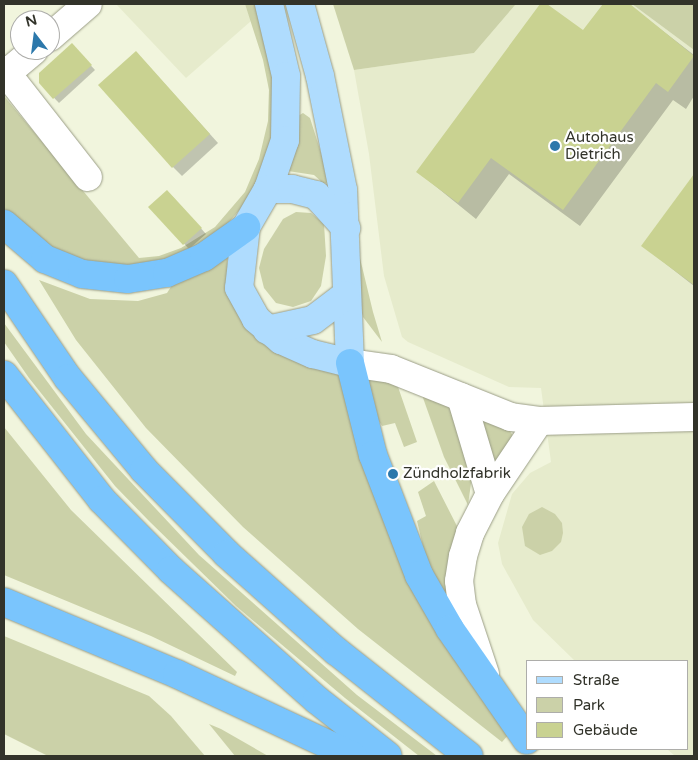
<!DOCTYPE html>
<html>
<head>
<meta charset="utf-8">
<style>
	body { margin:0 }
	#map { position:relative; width:698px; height:760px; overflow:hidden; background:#f1f5dd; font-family:"Varela Round",sans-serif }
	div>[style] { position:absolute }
	.built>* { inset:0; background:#e6ebcc }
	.green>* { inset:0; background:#cbd1a8 }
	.shadow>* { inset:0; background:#0003 }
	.building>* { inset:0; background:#c9d291 }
	.roads { filter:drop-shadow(0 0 1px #9b9e87) drop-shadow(0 0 1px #9b9e87) }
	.minor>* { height:28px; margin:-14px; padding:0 14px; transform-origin:14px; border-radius:14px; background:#fff }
	.major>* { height:28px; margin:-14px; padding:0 14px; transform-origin:14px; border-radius:14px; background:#afdcfe }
	.highway>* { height:28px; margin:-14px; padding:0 14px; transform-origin:14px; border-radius:14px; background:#7ac5fd }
	.dots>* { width:14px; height:14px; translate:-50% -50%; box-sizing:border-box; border:2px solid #fff; border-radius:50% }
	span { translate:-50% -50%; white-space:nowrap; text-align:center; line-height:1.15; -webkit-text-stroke:4.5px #fff; paint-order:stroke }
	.poi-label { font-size:15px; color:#32332a }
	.left { translate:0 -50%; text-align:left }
	.frame { position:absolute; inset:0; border:5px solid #32332a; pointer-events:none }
	.legend { position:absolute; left:526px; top:660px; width:162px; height:90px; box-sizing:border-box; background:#fff; border:1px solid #adadaa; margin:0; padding:6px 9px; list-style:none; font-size:15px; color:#32332a }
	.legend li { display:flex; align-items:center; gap:10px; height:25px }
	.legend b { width:25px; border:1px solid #adadaa }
	.north { position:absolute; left:10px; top:10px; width:50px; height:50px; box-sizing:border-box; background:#fff; border:1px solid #adadaa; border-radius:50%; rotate:345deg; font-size:14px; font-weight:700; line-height:20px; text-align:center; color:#32332a }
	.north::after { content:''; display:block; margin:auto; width:18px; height:22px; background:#2c78ab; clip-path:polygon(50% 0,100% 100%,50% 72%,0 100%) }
</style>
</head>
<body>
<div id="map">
	<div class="built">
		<i style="clip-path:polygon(116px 4px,245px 4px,251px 21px,186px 78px)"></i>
		<i style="clip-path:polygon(516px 4px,632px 4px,694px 50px,694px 756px,675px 756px,667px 749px,687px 749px,687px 661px,575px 661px,533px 620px,502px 564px,498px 543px,512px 494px,530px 473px,551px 462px,541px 388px,509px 387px,408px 342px,402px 337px,384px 276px,369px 154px,354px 70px,474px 53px)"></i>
	</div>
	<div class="green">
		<i style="clip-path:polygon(245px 4px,255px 4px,259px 16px,271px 59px,277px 112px,268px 161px,248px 200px,217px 236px,178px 258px,134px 266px,88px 262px,67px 254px,44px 243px,10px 215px,4px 208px,4px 96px,139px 258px,159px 256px,181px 248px,215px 227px,245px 192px,259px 159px,268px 121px,269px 90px,263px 60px)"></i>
		<i style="clip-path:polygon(333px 4px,516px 4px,474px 53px,354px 70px)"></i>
		<i style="clip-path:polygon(632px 4px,694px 4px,694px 50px)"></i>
		<i style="clip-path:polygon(303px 113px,310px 118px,330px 181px,324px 184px,314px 175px,288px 171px,298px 116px)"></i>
		<i style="clip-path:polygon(296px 212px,311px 213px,324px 224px,326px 256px,321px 286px,311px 301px,293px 307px,276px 303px,264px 288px,259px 268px,264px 249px,283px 219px)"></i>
		<i style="clip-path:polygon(359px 254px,373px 312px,382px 342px,363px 317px,357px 296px)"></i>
		<i style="clip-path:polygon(227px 258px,229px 291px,340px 370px,348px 403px,511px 732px,502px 742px,358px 629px,243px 527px,146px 428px,76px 340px,39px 280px,90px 299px,138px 301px,167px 293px,176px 279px)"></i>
		<i style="clip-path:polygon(4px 323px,86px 434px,199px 555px,357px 695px,437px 756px,419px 756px,345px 698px,236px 606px,149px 521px,115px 486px,29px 378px,4px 342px)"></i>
		<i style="clip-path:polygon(364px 376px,397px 384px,417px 442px,404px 447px,395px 423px,382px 426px,374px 413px)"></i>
		<i style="clip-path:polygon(422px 395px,450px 407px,472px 476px,468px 505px,444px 457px)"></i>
		<i style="clip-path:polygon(477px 417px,510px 431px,513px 436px,492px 467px)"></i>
		<i style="clip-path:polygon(4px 427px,71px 510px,237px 672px,235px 676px,151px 636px,4px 575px)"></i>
		<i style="clip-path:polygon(434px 481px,460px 532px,448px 589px,445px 592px,440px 591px,426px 559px,417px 521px,426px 516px,418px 492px)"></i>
		<i style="clip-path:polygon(542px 507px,555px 514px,562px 523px,563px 533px,561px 542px,552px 551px,540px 555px,525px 546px,522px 527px,529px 514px)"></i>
		<i style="clip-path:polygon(4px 636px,149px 696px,171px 716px,205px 756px,48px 756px,4px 734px)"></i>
		<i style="clip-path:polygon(209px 724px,221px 729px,268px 756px,235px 756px)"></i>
	</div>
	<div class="shadow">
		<i style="clip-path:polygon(541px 4px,583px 32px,604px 4px,628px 4px,694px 55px,694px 96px,686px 109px,673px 100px,580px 226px,509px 174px,476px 219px,418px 172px)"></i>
		<i style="clip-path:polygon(72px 45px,95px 70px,59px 103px,40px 83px)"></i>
		<i style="clip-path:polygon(145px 62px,218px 143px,182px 176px,173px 167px)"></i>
		<i style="clip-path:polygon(694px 176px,694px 286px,643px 246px)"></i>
		<i style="clip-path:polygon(172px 196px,206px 234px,189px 249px,150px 207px)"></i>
	</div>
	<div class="building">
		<i style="clip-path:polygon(540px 4px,547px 4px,583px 30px,603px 4px,630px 4px,694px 56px,668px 92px,656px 83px,563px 210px,491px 158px,458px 203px,416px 172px)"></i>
		<i style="clip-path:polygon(72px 43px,92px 65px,53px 99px,39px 83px,39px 73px)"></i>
		<i style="clip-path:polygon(136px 51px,210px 134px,172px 168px,98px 85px)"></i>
		<i style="clip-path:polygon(694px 174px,694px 285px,641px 246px)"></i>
		<i style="clip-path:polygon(167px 190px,202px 228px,183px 245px,148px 207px)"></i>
	</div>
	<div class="roads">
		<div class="minor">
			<i style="left:50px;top:37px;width:50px;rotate:-41deg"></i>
			<i style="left:4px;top:70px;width:136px;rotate:51.9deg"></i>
			<i style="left:7px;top:73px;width:35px;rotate:-40deg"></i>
			<i style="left:350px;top:363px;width:41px;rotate:8.3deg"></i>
			<i style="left:391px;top:369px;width:129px;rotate:21.8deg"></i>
			<i style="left:511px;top:417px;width:28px;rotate:8deg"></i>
			<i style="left:539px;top:421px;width:155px;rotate:-1.5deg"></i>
			<i style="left:461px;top:397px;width:101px;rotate:73.4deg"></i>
			<i style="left:485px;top:674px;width:73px;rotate:-108.4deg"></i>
			<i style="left:462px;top:605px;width:24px;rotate:-97deg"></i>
			<i style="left:459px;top:581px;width:25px;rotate:-81deg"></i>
			<i style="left:463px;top:556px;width:24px;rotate:-73deg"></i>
			<i style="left:470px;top:533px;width:44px;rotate:-62.9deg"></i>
			<i style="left:490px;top:494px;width:88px;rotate:-56.1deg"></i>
		</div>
		<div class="major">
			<i style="left:269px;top:4px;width:74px;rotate:76.7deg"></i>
			<i style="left:286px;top:76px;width:64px;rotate:90.9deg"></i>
			<i style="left:285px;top:140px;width:52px;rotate:109.1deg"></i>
			<i style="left:268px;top:189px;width:44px;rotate:120.1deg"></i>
			<i style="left:246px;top:227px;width:61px;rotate:96.5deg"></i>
			<i style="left:239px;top:288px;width:35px;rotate:61deg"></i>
			<i style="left:256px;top:319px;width:33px;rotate:40deg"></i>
			<i style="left:281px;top:340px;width:35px;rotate:24deg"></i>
			<i style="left:313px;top:354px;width:38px;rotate:14deg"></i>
			<i style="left:350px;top:363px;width:173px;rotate:-92.3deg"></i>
			<i style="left:343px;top:190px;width:116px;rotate:-101.4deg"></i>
			<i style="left:320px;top:76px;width:75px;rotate:-105.5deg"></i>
			<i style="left:268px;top:189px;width:24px"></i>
			<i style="left:292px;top:189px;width:25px;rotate:14deg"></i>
			<i style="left:316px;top:195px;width:45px;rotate:47.7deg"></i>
			<i style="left:267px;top:330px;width:47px;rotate:-12.3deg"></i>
			<i style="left:313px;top:320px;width:41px;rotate:-37.1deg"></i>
		</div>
		<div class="highway">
			<i style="left:4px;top:224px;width:54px;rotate:40.5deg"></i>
			<i style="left:45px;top:259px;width:40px;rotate:22deg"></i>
			<i style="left:82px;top:274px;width:46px;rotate:6.2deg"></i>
			<i style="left:128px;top:279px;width:39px;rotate:-9deg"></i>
			<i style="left:167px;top:273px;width:40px;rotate:-23.4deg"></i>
			<i style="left:204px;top:257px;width:52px;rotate:-35.5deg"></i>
			<i style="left:4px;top:284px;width:114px;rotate:55.8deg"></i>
			<i style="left:68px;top:378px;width:119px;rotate:50.4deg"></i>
			<i style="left:144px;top:470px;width:118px;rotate:45.3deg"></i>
			<i style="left:227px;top:554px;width:146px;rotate:41.7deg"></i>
			<i style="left:336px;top:651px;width:169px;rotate:38.3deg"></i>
			<i style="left:350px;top:363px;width:95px;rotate:76deg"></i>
			<i style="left:373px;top:455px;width:129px;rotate:69deg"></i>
			<i style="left:419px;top:575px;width:62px;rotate:60.1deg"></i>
			<i style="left:450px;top:629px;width:135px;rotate:55.3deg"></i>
			<i style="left:4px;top:375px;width:159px;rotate:51.9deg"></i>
			<i style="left:102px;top:500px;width:98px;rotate:45.4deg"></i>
			<i style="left:171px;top:570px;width:195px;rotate:41.7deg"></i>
			<i style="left:317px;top:700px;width:90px;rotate:38.3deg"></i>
			<i style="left:4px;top:602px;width:187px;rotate:22.6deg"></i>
			<i style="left:177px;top:674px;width:194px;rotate:25deg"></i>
		</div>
	</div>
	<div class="dots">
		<i style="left:555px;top:146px;background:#2c78ab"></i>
		<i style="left:393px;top:474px;background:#2c78ab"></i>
	</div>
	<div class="poi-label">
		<span class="left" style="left:565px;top:146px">Autohaus<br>Dietrich</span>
		<span class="left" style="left:403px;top:474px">Zündholzfabrik</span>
	</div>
	<div class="frame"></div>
	<ul class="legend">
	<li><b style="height:6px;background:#afdcfe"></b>Straße</li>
	<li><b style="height:14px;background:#cbd1a8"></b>Park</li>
	<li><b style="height:14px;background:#c9d291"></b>Gebäude</li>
	</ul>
	<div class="north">N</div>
</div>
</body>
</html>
